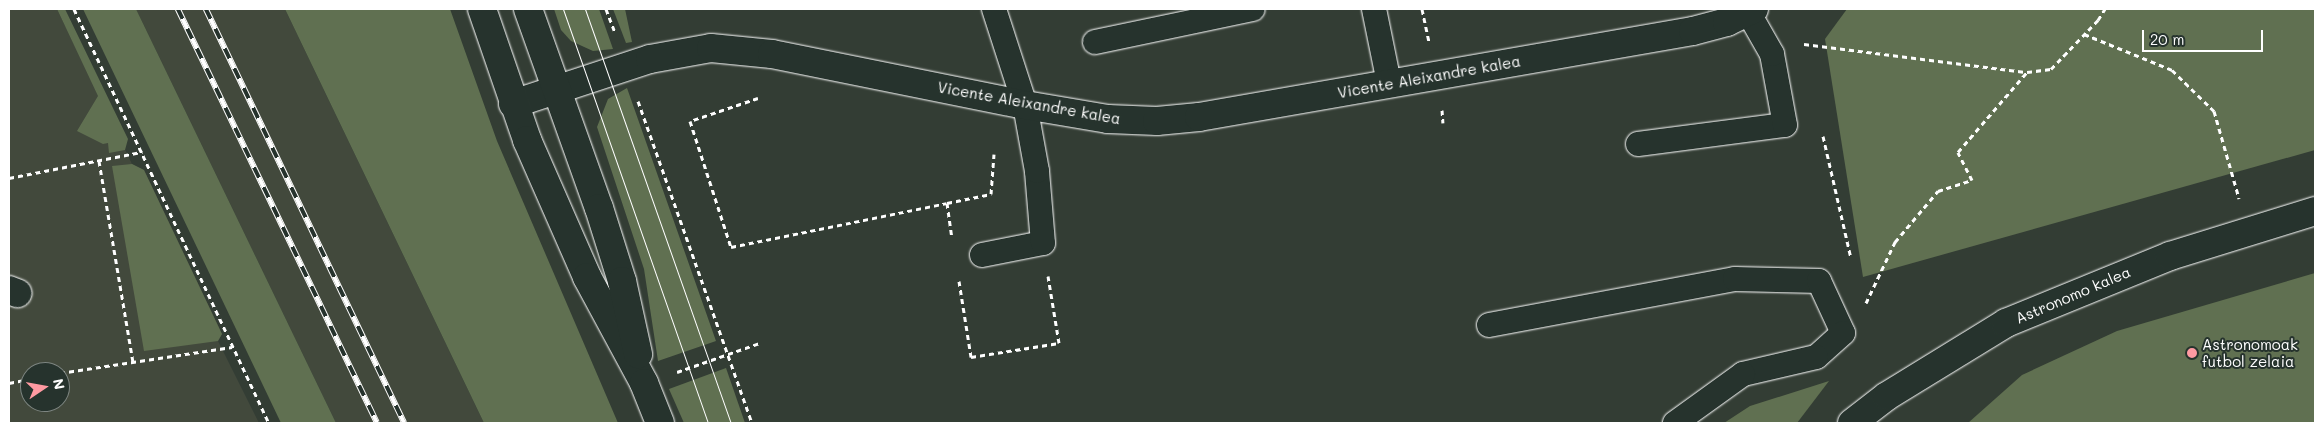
<!DOCTYPE html>
<html>
<head>
<meta charset="utf-8">
<style>
	body { margin:0 }
	#map { position:relative; width:2324px; height:432px; overflow:hidden; background:#333d34; font-family:Mali,sans-serif }
	div>[style] { position:absolute }
	.built>* { inset:0; background:#42493c }
	.green>* { inset:0; background:#607051 }
	.path>* { height:3px; margin-top:-1.5px; transform-origin:0; background:repeating-linear-gradient(90deg,#fff 0 5px,transparent 0 9px) }
	.roads { filter:drop-shadow(0 0 1px #fff) drop-shadow(0 0 1px #fff) }
	.service>* { height:24px; margin:-12px; padding:0 12px; transform-origin:12px; border-radius:12px; background:#26332d }
	.minor>* { height:28px; margin:-14px; padding:0 14px; transform-origin:14px; border-radius:14px; background:#26332d }
	.secondary>* { height:28px; margin:-14px; padding:0 14px; transform-origin:14px; border-radius:14px; background:#26332d }
	.tram>* { height:1px; margin:-0.5px; padding:0 0.5px; transform-origin:0.5px; border-radius:0.5px; background:#fff }
	.rail>* { height:5.5px; margin-top:-2.75px; transform-origin:0; background:repeating-linear-gradient(90deg,#26332d 0 11px,#fff 0 22px); box-sizing:border-box; border-block:1px solid #fff }
	.dots>* { width:14px; height:14px; translate:-50% -50%; box-sizing:border-box; border:2px solid #26332d; border-radius:50% }
	span { translate:-50% -50%; white-space:nowrap; text-align:center; line-height:1.15; -webkit-text-stroke:4px #26332d; paint-order:stroke }
	.street-label { font-size:15px; color:#fff }
	.poi-label { font-size:15px; color:#fff }
	.left { translate:0 -50%; text-align:left }
	.frame { position:absolute; inset:0; border:10px solid #fff; pointer-events:none }
	.north { position:absolute; left:20px; top:362px; width:50px; height:50px; box-sizing:border-box; background:#26332d; border:1px solid #7d8581; border-radius:50%; rotate:78deg; font-size:14px; font-weight:700; line-height:20px; text-align:center; color:#fff }
	.north::after { content:''; display:block; margin:auto; width:18px; height:22px; background:#ff9aa2; clip-path:polygon(50% 0,100% 100%,50% 72%,0 100%) }
	.scale { position:absolute; left:2142px; top:30px; width:121px; height:22px; box-sizing:border-box; border:2px solid #fff; border-top:0; padding-left:6px; font-size:15px; line-height:18px; white-space:nowrap; color:#fff; -webkit-text-stroke:4px #26332d; paint-order:stroke }
</style>
</head>
<body>
<div id="map">
	<div class="built">
		<i style="clip-path:polygon(evenodd,9px 9px,57px 9px,132px 164px,144px 170px,222px 334px,218px 341px,259px 423px,9px 423px,9px 9px,30px 372px,60px 372px,60px 402px,30px 402px,30px 372px)"></i>
		<i style="clip-path:polygon(136px 9px,285px 9px,484px 423px,336px 423px)"></i>
	</div>
	<div class="green">
		<i style="clip-path:polygon(57px 9px,65px 9px,128px 139px,125px 150px,109px 153px,108px 143px,103px 144px,77px 131px,98px 96px)"></i>
		<i style="clip-path:polygon(83px 9px,136px 9px,336px 423px,281px 423px)"></i>
		<i style="clip-path:polygon(285px 9px,450px 9px,497px 141px,618px 423px,484px 423px)"></i>
		<i style="clip-path:polygon(554px 9px,599px 9px,613px 49px,593px 51px,571px 41px,561px 30px)"></i>
		<i style="clip-path:polygon(613px 9px,625px 9px,632px 42px,626px 43px)"></i>
		<i style="clip-path:polygon(1847px 9px,2315px 9px,2315px 150px,1863px 277px,1825px 39px)"></i>
		<i style="clip-path:polygon(627px 88px,716px 341px,658px 361px,644px 269px,597px 127px,608px 99px)"></i>
		<i style="clip-path:polygon(132px 164px,144px 170px,222px 334px,218px 341px,144px 351px,112px 166px)"></i>
		<i style="clip-path:polygon(2315px 273px,2315px 423px,1968px 423px,2022px 375px,2117px 331px)"></i>
		<i style="clip-path:polygon(726px 368px,745px 423px,684px 423px,669px 389px)"></i>
		<i style="clip-path:polygon(1829px 381px,1797px 423px,1724px 423px,1750px 406px)"></i>
	</div>
	<div class="path">
		<i style="left:74px;top:9px;width:458px;rotate:64.8deg"></i>
		<i style="left:606px;top:9px;width:26px;rotate:69deg"></i>
		<i style="left:1422px;top:9px;width:34px;rotate:78deg"></i>
		<i style="left:2084px;top:34px;width:95px;rotate:22.2deg"></i>
		<i style="left:2172px;top:70px;width:59px;rotate:44.3deg"></i>
		<i style="left:2214px;top:111px;width:91px;rotate:74deg"></i>
		<i style="left:1804px;top:44px;width:225px;rotate:7.2deg"></i>
		<i style="left:758px;top:98px;width:72px;rotate:161.3deg"></i>
		<i style="left:690px;top:121px;width:133px;rotate:72deg"></i>
		<i style="left:731px;top:247px;width:220px;rotate:-11.5deg"></i>
		<i style="left:947px;top:203px;width:35px;rotate:82deg"></i>
		<i style="left:638px;top:101px;width:342px;rotate:70.5deg"></i>
		<i style="left:1442px;top:110px;width:13px;rotate:86deg"></i>
		<i style="left:1823px;top:136px;width:125px;rotate:77.1deg"></i>
		<i style="left:99px;top:161px;width:203px;rotate:80.4deg"></i>
		<i style="left:9px;top:178px;width:136px;rotate:-11.1deg"></i>
		<i style="left:947px;top:203px;width:45px;rotate:-11.6deg"></i>
		<i style="left:991px;top:194px;width:40px;rotate:-85.7deg"></i>
		<i style="left:959px;top:281px;width:77px;rotate:81deg"></i>
		<i style="left:971px;top:357px;width:89px;rotate:-9deg"></i>
		<i style="left:1059px;top:343px;width:68px;rotate:-99.3deg"></i>
		<i style="left:1866px;top:303px;width:68px;rotate:-64.6deg"></i>
		<i style="left:1895px;top:242px;width:67px;rotate:-49.9deg"></i>
		<i style="left:1938px;top:191px;width:36px;rotate:-18deg"></i>
		<i style="left:1972px;top:180px;width:31px;rotate:-117deg"></i>
		<i style="left:1958px;top:152px;width:106px;rotate:-49.2deg"></i>
		<i style="left:2027px;top:72px;width:24px;rotate:-7deg"></i>
		<i style="left:2051px;top:69px;width:68px;rotate:-46.2deg"></i>
		<i style="left:2098px;top:20px;width:13px;rotate:-58deg"></i>
		<i style="left:677px;top:372px;width:88px;rotate:-19.3deg"></i>
		<i style="left:60px;top:373px;width:174px;rotate:-8.6deg"></i>
		<i style="left:9px;top:383px;width:21px;rotate:-11deg"></i>
	</div>
	<div class="roads">
		<div class="service">
			<i style="left:1374px;top:9px;width:76px;rotate:78.5deg"></i>
			<i style="left:1095px;top:42px;width:161px;rotate:-11.8deg"></i>
			<i style="left:1638px;top:144px;width:148px;rotate:-7.4deg"></i>
			<i style="left:1785px;top:125px;width:72px;rotate:-100.4deg"></i>
			<i style="left:1772px;top:54px;width:48px;rotate:-119.7deg"></i>
			<i style="left:982px;top:255px;width:62px;rotate:-11.1deg"></i>
			<i style="left:1043px;top:243px;width:72px;rotate:-94.8deg"></i>
			<i style="left:1037px;top:171px;width:67px;rotate:-100.3deg"></i>
			<i style="left:1025px;top:105px;width:101px;rotate:-107.9deg"></i>
			<i style="left:1489px;top:325px;width:250px;rotate:-10.6deg"></i>
			<i style="left:1735px;top:279px;width:84px;rotate:1.4deg"></i>
			<i style="left:1819px;top:281px;width:57px;rotate:65.2deg"></i>
			<i style="left:1843px;top:333px;width:36px;rotate:138deg"></i>
			<i style="left:1816px;top:357px;width:75px;rotate:166.9deg"></i>
			<i style="left:1743px;top:374px;width:84px;rotate:144.2deg"></i>
		</div>
		<div class="minor">
			<i style="left:513px;top:104px;width:144px;rotate:-18.2deg"></i>
			<i style="left:650px;top:59px;width:62px;rotate:-10.2deg"></i>
			<i style="left:711px;top:48px;width:61px;rotate:5.6deg"></i>
			<i style="left:772px;top:54px;width:258px;rotate:11.4deg"></i>
			<i style="left:1025px;top:105px;width:84px;rotate:9.6deg"></i>
			<i style="left:1108px;top:119px;width:49px;rotate:2.3deg"></i>
			<i style="left:1157px;top:121px;width:42px;rotate:-5.4deg"></i>
			<i style="left:1199px;top:117px;width:501px;rotate:-9.88deg"></i>
			<i style="left:1693px;top:31px;width:35px;rotate:-15deg"></i>
			<i style="left:1727px;top:22px;width:30px;rotate:-26deg"></i>
			<i style="left:9px;top:290px;width:9px;rotate:21deg"></i>
			<i style="left:1852px;top:423px;width:44px;rotate:-37.6deg"></i>
			<i style="left:1887px;top:396px;width:140px;rotate:-31.5deg"></i>
			<i style="left:2006px;top:323px;width:177px;rotate:-22.2deg"></i>
			<i style="left:2170px;top:256px;width:152px;rotate:-17.2deg"></i>
		</div>
		<div class="secondary">
			<i style="left:482px;top:9px;width:139px;rotate:71deg"></i>
			<i style="left:527px;top:140px;width:150px;rotate:66.3deg"></i>
			<i style="left:587px;top:277px;width:120px;rotate:61.7deg"></i>
			<i style="left:644px;top:383px;width:43px;rotate:68.2deg"></i>
			<i style="left:528px;top:9px;width:211px;rotate:70.4deg"></i>
			<i style="left:599px;top:208px;width:77px;rotate:72.5deg"></i>
			<i style="left:622px;top:281px;width:75px;rotate:77.6deg"></i>
		</div>
	</div>
	<div class="tram">
		<i style="left:563px;top:9px;width:439px;rotate:70.7deg"></i>
		<i style="left:585px;top:9px;width:439px;rotate:70.6deg"></i>
	</div>
	<div class="rail">
		<i style="left:178px;top:9px;width:459px;rotate:64.3deg"></i>
		<i style="left:206px;top:9px;width:459px;rotate:64.4deg"></i>
	</div>
	<div class="dots">
		<i style="left:2192px;top:353px;background:#ff9aa2"></i>
	</div>
	<div class="street-label">
		<span style="left:1429px;top:77px;rotate:-10deg">Vicente Aleixandre kalea</span>
		<span style="left:1029px;top:103px;rotate:10deg">Vicente Aleixandre kalea</span>
		<span style="left:2073px;top:295px;rotate:-23deg">Astronomo kalea</span>
	</div>
	<div class="poi-label">
		<span class="left" style="left:2202px;top:353px">Astronomoak<br>futbol zelaia</span>
	</div>
	<div class="frame"></div>
	<div class="north">N</div>
	<div class="scale">20 m</div>
</div>
</body>
</html>
